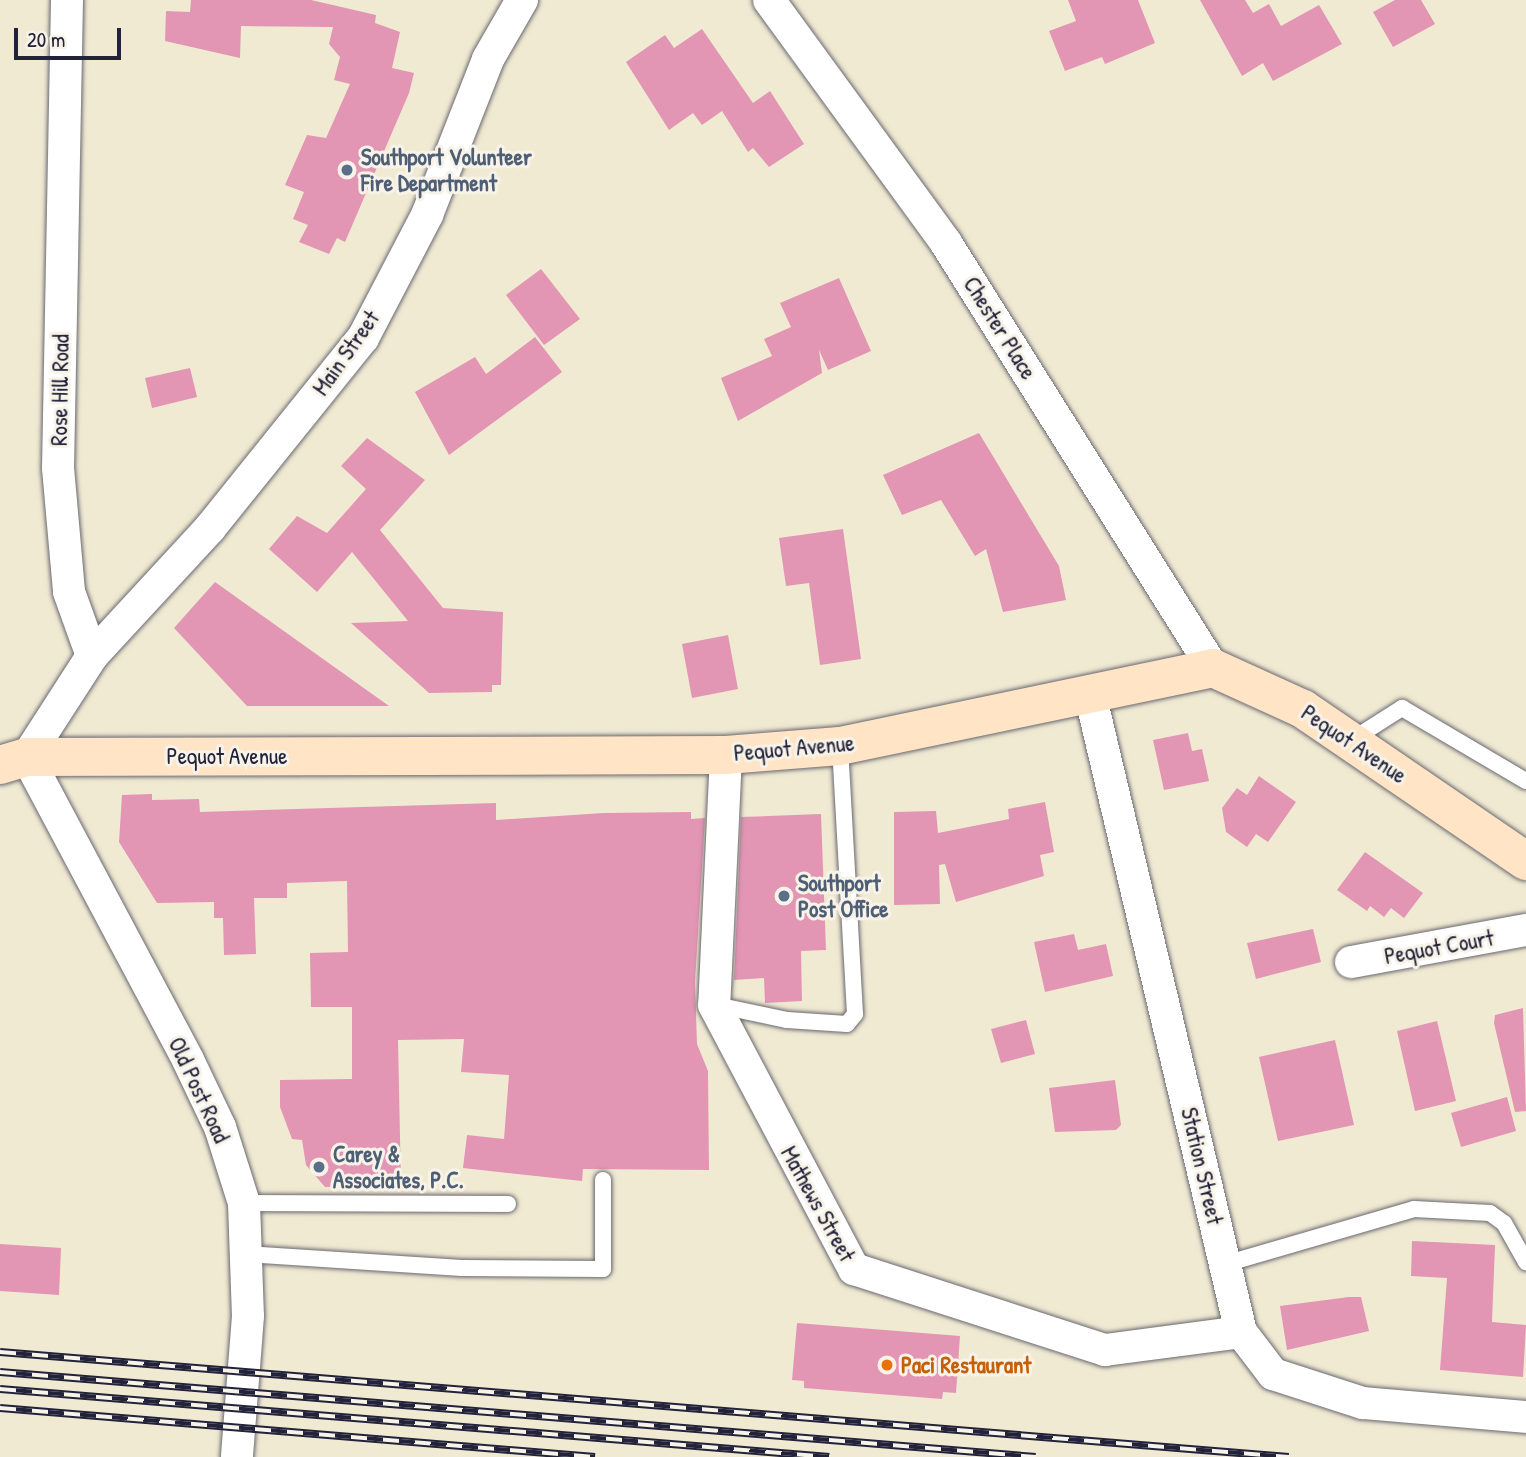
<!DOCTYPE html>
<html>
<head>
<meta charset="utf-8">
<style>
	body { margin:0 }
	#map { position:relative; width:1526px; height:1457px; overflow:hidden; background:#f0ead3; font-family:"Patrick Hand",sans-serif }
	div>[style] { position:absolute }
	.building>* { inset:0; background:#e395b4 }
	.roads { filter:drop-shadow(0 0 2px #6a6870) drop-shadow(0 0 2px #6a6870) }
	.lane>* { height:16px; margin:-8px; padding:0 8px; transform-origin:8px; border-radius:8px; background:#fff }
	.street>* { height:32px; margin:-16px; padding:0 16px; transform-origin:16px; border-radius:16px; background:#fff }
	.secondary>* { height:38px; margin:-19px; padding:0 19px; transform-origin:19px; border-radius:19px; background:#ffe4c6 }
	.rail>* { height:8px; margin-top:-4px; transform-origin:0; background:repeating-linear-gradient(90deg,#f7f3e8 0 16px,#22223b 0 32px); box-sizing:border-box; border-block:2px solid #22223b }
	.dots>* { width:19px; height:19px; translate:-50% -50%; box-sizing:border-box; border:4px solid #f7f3e8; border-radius:50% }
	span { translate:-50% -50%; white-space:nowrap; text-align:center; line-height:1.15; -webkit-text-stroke:6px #f7f3e8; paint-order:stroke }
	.service-label { font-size:23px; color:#4e5e75; font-weight:700 }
	.left { translate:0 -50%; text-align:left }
	.street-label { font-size:23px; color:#22223b }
	.food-label { font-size:23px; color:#c56008; font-weight:700 }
	.scale { position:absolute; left:14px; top:28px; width:107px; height:32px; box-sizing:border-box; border:4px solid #22223b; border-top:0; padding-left:9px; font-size:21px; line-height:24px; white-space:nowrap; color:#22223b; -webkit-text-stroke:5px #f7f3e8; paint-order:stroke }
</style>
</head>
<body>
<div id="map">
	<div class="building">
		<i style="clip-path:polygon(191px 0,311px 0,376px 15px,375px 23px,400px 32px,392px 68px,414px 73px,409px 93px,345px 242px,337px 238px,329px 254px,299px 242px,308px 225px,293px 219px,304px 192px,285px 185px,307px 135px,326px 138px,350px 84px,334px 80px,340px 57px,329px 44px,333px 27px,241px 26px,240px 58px,165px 41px,166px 11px,190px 12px)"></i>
		<i style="clip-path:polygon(1068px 0,1138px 0,1155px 43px,1105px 64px,1102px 57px,1065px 71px,1049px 31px,1076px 21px)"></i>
		<i style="clip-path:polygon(1200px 0,1245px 0,1253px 13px,1269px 4px,1281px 26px,1319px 5px,1342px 44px,1273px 81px,1263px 63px,1242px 76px)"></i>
		<i style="clip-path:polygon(1395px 0,1421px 0,1435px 24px,1393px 47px,1373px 12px)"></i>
		<i style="clip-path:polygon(702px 29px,753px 103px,770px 91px,804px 144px,769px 167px,753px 148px,748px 152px,722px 111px,702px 125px,693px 113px,669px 130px,626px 62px,665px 35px,674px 48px)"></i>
		<i style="clip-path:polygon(541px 269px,580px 319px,544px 345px,506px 295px)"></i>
		<i style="clip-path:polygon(839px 278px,871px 351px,828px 370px,819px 350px,822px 373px,738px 421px,721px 378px,772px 356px,764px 339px,791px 327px,780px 303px)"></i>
		<i style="clip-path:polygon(535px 337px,562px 372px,449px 455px,415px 392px,475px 357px,486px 374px)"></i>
		<i style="clip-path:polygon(190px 368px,197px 397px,152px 408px,145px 378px)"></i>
		<i style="clip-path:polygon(979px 433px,1059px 566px,1066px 600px,1003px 612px,986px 549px,975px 556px,941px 500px,902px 515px,883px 475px)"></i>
		<i style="clip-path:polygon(367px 438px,425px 480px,380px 530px,443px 608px,503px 612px,501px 685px,492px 685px,492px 692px,429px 693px,351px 623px,408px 621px,352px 552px,317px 592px,269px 549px,297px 516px,327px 533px,366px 489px,341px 466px)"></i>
		<i style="clip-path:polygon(843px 529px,861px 659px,820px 665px,809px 583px,786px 586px,779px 538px)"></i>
		<i style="clip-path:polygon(215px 582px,274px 624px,389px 706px,247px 706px,174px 628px)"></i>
		<i style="clip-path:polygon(728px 635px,738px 689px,692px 698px,682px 644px)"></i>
		<i style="clip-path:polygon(1188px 733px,1192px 751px,1202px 749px,1209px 781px,1164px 790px,1153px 740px)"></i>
		<i style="clip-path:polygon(1259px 776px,1296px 802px,1268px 842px,1256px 834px,1247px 847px,1226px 832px,1222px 808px,1237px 788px,1247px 795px)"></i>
		<i style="clip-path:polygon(152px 794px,152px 800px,199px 799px,200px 812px,496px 803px,496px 820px,604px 813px,691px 812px,691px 819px,705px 818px,695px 982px,697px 1044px,708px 1071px,709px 1170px,583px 1169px,582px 1181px,463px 1168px,467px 1135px,504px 1139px,509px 1075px,461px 1072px,464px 1039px,398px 1040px,401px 1186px,325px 1187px,306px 1165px,302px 1140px,292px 1139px,280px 1107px,280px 1080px,352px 1079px,352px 1007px,311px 1007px,310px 953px,348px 952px,347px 881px,287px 883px,287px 898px,254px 898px,256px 954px,224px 955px,223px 918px,214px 918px,214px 902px,157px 903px,119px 842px,122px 795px)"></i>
		<i style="clip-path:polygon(1045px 802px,1054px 852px,1040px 855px,1044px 876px,956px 902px,945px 864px,939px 865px,940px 904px,894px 905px,894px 812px,936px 811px,938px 833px,1009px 819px,1008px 809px)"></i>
		<i style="clip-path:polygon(821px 814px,826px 950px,801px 951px,802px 1001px,765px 1003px,764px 978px,734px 980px,741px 817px)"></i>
		<i style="clip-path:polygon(1365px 852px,1423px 893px,1404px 918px,1391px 908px,1384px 917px,1370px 906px,1367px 911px,1337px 890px)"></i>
		<i style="clip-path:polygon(1313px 929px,1321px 962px,1256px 979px,1247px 943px)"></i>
		<i style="clip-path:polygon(1074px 934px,1078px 950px,1106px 944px,1113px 976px,1045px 992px,1034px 942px)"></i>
		<i style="clip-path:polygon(1523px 1008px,1526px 1111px,1515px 1112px,1494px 1023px,1495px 1015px)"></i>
		<i style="clip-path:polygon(1026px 1020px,1035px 1054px,1001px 1063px,991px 1029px)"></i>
		<i style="clip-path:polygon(1437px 1021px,1456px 1101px,1415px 1111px,1397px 1031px)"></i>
		<i style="clip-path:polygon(1335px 1040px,1354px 1125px,1278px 1141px,1259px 1057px)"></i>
		<i style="clip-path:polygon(1115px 1080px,1121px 1125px,1116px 1130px,1055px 1132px,1049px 1088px)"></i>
		<i style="clip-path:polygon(1507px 1097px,1516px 1131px,1461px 1147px,1451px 1113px)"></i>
		<i style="clip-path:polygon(1412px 1241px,1495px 1245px,1492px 1322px,1526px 1325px,1523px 1377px,1440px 1370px,1447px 1278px,1411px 1276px)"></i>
		<i style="clip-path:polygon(0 1244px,61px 1248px,59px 1295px,0 1291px)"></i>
		<i style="clip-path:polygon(1349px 1297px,1361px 1297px,1369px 1331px,1287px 1350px,1280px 1306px)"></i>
		<i style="clip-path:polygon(797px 1323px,960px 1336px,956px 1393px,943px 1392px,942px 1399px,804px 1388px,804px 1381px,792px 1380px)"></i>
	</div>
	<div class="roads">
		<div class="lane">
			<i style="left:1350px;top:741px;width:62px;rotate:-32.4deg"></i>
			<i style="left:1402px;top:708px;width:144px;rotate:30.5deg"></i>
			<i style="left:716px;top:1005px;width:73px;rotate:11.9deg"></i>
			<i style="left:787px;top:1020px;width:60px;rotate:3.8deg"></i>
			<i style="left:847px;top:1024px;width:13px;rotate:-51deg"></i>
			<i style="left:855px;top:1014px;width:268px;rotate:-93.2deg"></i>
			<i style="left:244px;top:1203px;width:264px;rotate:0.2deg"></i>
			<i style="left:246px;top:1254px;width:216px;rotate:3.7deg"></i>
			<i style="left:462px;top:1268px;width:141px;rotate:0.4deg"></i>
			<i style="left:603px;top:1269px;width:89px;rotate:-90deg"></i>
			<i style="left:1225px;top:1264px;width:197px;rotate:-16.2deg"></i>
			<i style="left:1414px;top:1209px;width:76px;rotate:3deg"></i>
			<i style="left:1490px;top:1213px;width:17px;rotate:36deg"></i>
			<i style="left:1504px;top:1223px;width:45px;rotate:60.6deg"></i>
		</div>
		<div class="street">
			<i style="left:67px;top:0;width:468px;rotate:91.1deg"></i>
			<i style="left:58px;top:468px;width:124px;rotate:84.9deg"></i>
			<i style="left:69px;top:592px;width:68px;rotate:70.2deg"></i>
			<i style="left:92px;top:656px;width:120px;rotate:122.8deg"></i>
			<i style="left:27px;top:757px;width:343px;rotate:62deg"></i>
			<i style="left:188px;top:1060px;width:74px;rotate:64.5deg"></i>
			<i style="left:220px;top:1127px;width:80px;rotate:72.5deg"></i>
			<i style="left:244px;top:1203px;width:113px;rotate:88deg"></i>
			<i style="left:248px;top:1316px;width:141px;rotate:94.5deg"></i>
			<i style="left:769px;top:0;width:301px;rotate:53.9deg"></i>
			<i style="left:946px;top:243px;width:502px;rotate:57.86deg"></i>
			<i style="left:92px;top:656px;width:174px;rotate:-47.3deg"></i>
			<i style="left:210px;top:528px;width:244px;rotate:-51.2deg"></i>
			<i style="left:363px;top:338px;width:139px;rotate:-62.5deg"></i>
			<i style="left:427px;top:215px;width:168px;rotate:-68.6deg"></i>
			<i style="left:488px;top:59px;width:68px;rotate:-60deg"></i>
			<i style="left:1091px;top:698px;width:652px;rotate:76.69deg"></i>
			<i style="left:1241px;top:1332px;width:53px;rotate:52.7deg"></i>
			<i style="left:1273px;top:1374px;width:95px;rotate:17.9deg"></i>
			<i style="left:1363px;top:1403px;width:164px;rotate:4.9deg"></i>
			<i style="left:726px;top:755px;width:250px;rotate:92.7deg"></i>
			<i style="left:714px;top:1005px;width:299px;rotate:62.1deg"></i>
			<i style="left:854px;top:1269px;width:264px;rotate:17.9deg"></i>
			<i style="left:1105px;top:1350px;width:137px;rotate:-7.5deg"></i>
			<i style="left:1351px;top:962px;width:178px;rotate:-10.4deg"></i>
		</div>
		<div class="secondary">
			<i style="left:0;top:765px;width:28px;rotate:-17deg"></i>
			<i style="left:27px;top:757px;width:699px;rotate:-0.16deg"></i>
			<i style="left:726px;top:755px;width:114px;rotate:-4.5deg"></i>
			<i style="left:840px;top:746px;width:381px;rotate:-11.8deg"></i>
			<i style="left:1213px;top:668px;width:99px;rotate:24.5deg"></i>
			<i style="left:1303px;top:709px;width:270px;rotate:34.3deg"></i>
		</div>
	</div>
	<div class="rail">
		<i style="left:0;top:1352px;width:1293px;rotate:4.66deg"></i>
		<i style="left:0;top:1372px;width:1039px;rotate:4.69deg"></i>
		<i style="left:0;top:1389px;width:832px;rotate:4.69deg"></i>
		<i style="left:0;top:1408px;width:597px;rotate:4.71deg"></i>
	</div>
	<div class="dots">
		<i style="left:347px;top:170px;background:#5c6f8a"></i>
		<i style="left:784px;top:896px;background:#5c6f8a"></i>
		<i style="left:319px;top:1167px;background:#5c6f8a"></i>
		<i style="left:887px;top:1365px;background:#e8710a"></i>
	</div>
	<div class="service-label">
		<span class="left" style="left:361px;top:170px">Southport Volunteer<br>Fire Department</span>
		<span class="left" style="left:798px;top:896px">Southport<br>Post Office</span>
		<span class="left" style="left:333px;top:1167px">Carey &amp;<br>Associates, P.C.</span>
	</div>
	<div class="street-label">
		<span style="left:1000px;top:328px;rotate:58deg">Chester Place</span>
		<span style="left:346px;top:353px;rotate:-55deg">Main Street</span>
		<span style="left:60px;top:390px;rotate:-89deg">Rose Hill Road</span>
		<span style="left:1354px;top:744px;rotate:34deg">Pequot Avenue</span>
		<span style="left:794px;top:748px;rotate:-5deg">Pequot Avenue</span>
		<span style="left:227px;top:756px">Pequot Avenue</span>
		<span style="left:1439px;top:947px;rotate:-10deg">Pequot Court</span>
		<span style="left:199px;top:1090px;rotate:65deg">Old Post Road</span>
		<span style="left:1202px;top:1166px;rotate:77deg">Station Street</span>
		<span style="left:818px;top:1204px;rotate:61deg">Mathews Street</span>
	</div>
	<div class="food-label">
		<span class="left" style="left:901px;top:1365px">Paci Restaurant</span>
	</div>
	<div class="scale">20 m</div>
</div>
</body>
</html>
